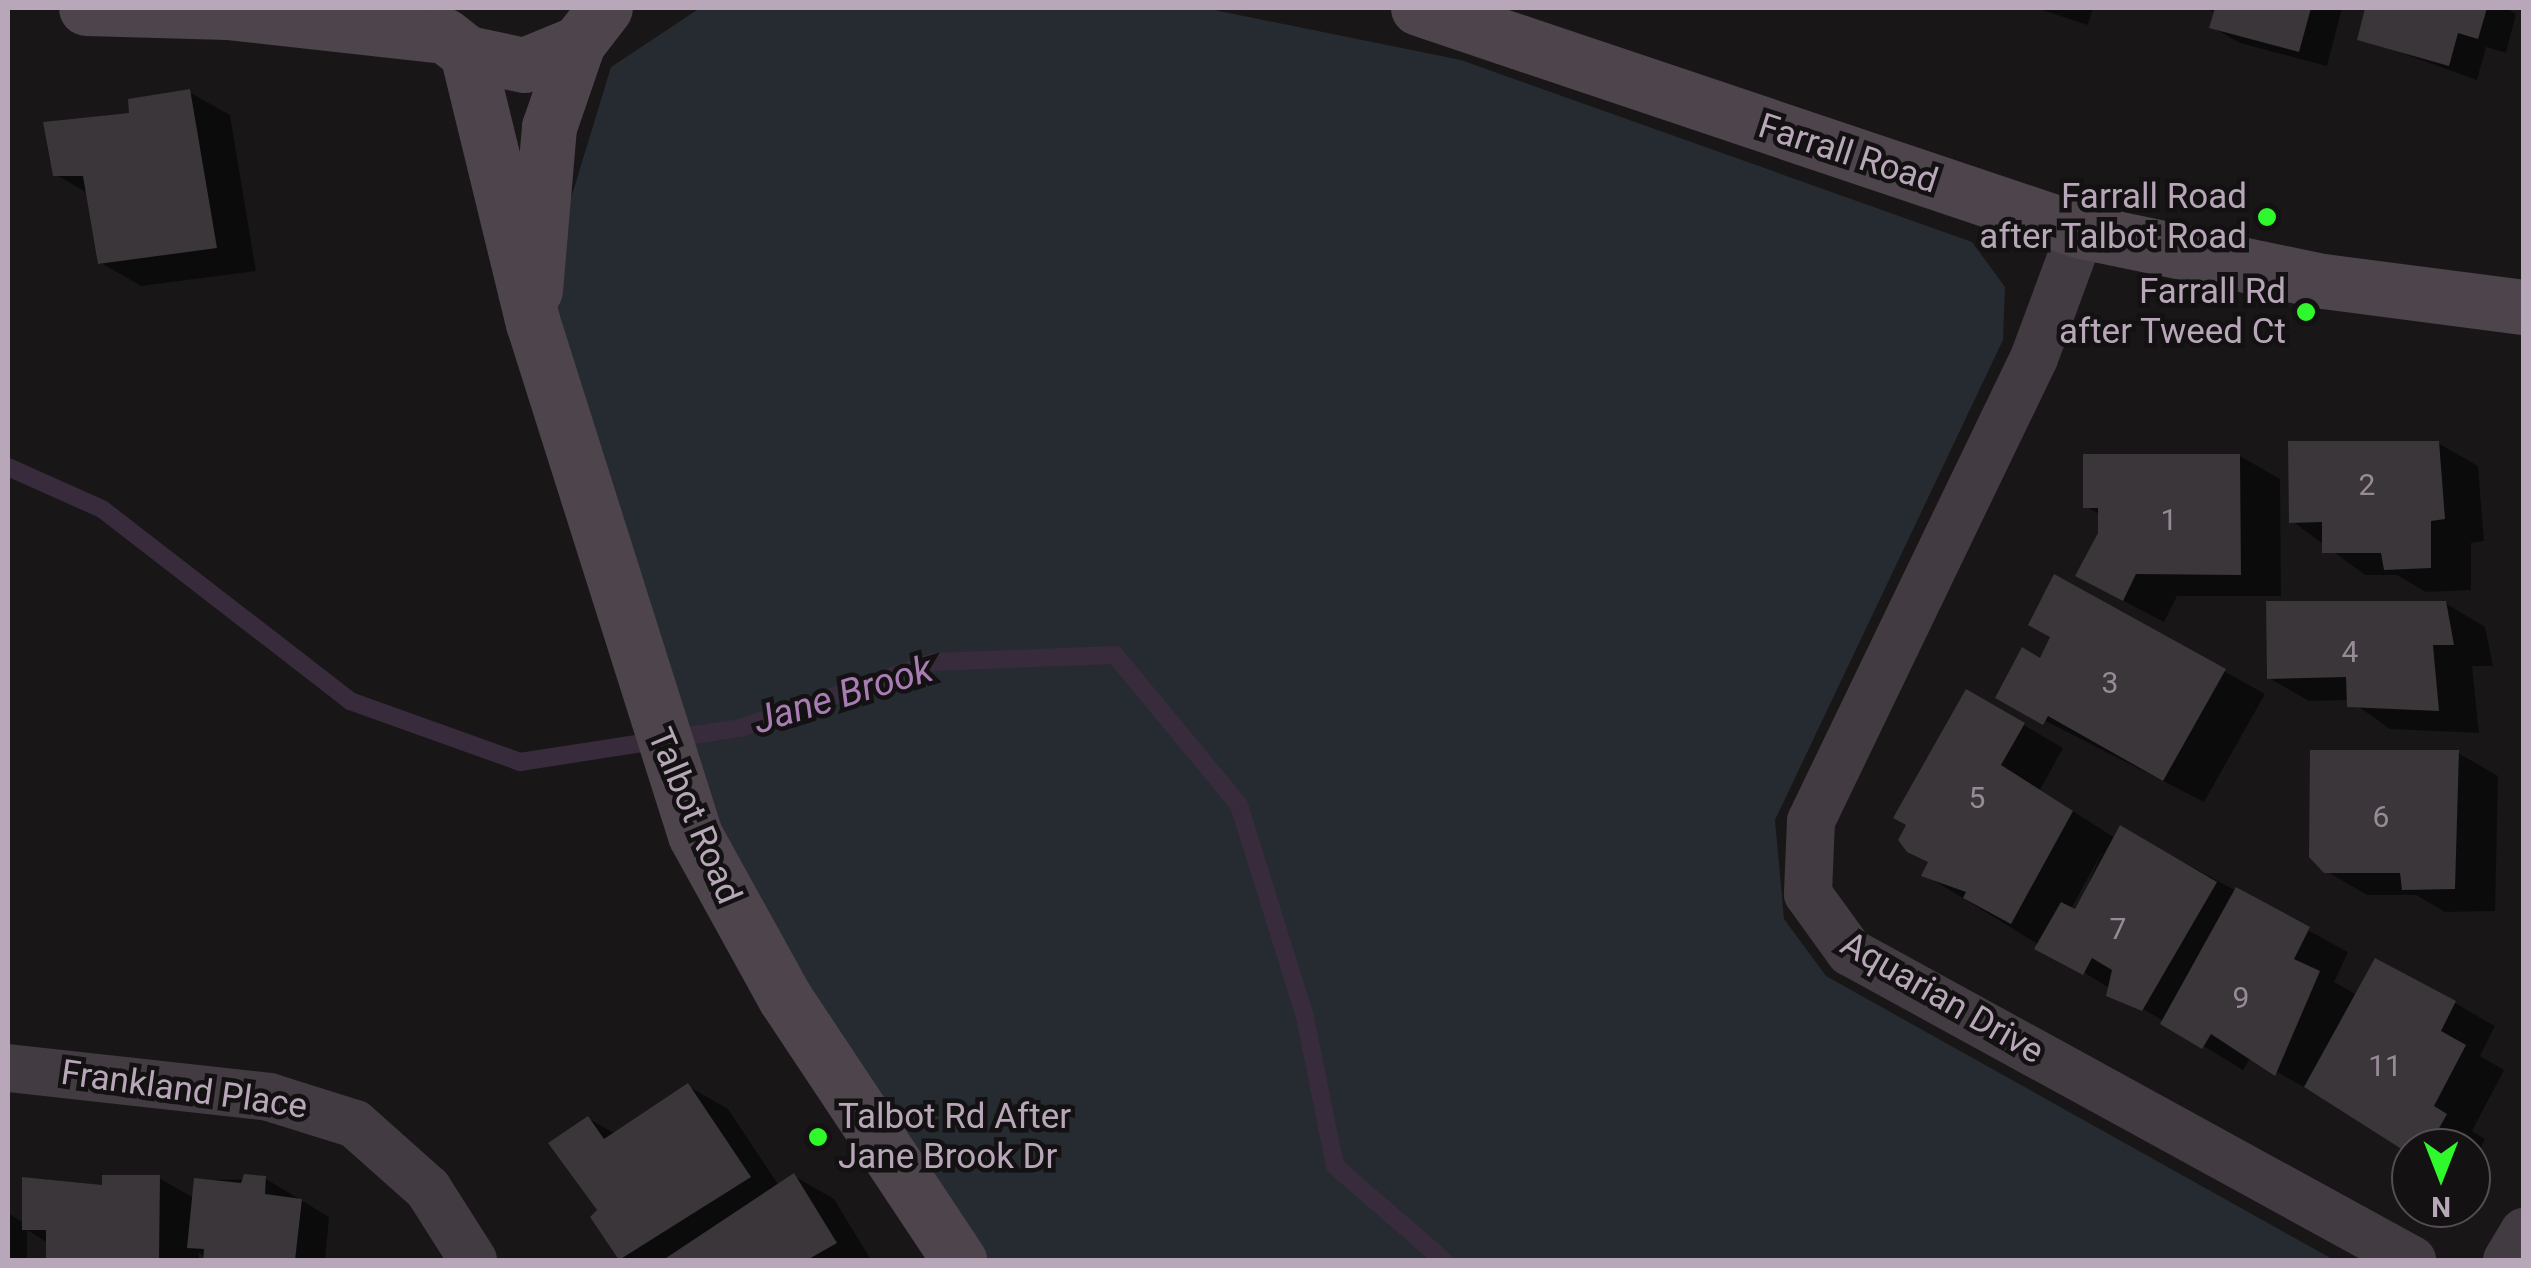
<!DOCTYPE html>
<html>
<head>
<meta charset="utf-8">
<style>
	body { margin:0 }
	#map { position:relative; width:2531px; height:1268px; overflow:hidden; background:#181617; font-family:Roboto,sans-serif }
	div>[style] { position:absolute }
	.green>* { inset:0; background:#252b30 }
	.shadow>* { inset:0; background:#0007 }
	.stream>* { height:18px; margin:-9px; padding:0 9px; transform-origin:9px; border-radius:9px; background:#382b3c }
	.building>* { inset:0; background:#3a3639 }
	.street>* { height:48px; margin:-24px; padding:0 24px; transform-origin:24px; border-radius:24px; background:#423b41 }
	.secondary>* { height:55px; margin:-27.5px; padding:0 27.5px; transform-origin:27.5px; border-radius:27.5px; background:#4d444c }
	.dots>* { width:28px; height:28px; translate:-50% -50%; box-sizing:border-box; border:5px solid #131112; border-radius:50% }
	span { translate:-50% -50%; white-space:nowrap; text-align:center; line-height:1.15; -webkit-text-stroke:9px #131112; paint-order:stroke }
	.number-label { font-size:30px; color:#988b98 }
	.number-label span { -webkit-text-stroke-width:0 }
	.street-label { font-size:35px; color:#b8a7b8 }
	.poi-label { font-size:35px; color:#b8a7b8 }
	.right { translate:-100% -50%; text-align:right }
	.left { translate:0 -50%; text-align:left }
	.water-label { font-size:38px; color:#a97db4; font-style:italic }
	.frame { position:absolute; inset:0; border:10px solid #b8a7b8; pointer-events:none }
	.north { position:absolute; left:2391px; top:1128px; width:100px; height:100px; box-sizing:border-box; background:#131112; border:2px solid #554d54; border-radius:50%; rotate:180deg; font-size:28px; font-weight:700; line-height:40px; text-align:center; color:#b8a7b8 }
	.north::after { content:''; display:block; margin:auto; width:35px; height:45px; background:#2ff82d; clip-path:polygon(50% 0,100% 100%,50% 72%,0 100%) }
</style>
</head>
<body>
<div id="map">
	<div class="green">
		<i style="clip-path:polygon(700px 8px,1204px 8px,1461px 60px,1972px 242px,2005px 287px,2003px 340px,1775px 820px,1784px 919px,1826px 976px,2334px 1260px,959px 1260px,785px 998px,533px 323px,611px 67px)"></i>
	</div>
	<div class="shadow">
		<i style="clip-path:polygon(2036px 8px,2093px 8px,2088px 25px)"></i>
		<i style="clip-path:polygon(2200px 8px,2342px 8px,2327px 66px,2240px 43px,2212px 27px,2216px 12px)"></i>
		<i style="clip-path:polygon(2368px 8px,2505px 8px,2516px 14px,2506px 53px,2486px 47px,2477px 80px,2360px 38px)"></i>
		<i style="clip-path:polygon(189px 92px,230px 115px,256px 271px,141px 286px,101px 263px,89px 194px,55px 174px,131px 116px)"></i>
		<i style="clip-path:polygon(2438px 443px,2478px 466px,2484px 541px,2471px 543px,2471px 590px,2426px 592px,2397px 575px,2365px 575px,2292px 521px)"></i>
		<i style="clip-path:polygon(2240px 456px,2280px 479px,2281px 596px,2177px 596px,2164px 622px,2118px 598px,2101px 515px,2085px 506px)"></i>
		<i style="clip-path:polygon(2055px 577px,2265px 694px,2204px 802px,1999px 697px,2041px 661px,2053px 637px)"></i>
		<i style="clip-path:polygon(2445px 603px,2485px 627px,2493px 666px,2472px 666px,2479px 733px,2390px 729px,2349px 700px,2309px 701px,2269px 678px)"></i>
		<i style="clip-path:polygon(evenodd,1967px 692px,2063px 748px,2040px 790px,2115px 838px,2121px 828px,2348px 952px,2334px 982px,2357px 995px,2455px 1003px,2495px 1026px,2480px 1056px,2504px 1070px,2472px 1131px,2485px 1139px,2471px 1166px,2471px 1148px,2411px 1148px,2251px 1057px,2243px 1070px,1925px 875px,1967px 692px,2102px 852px,2076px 912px,2071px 909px,2102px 852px)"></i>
		<i style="clip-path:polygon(2458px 753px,2498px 776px,2495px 911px,2445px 912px,2416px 895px,2367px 895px,2326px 871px)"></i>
		<i style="clip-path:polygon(688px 1086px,728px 1109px,779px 1186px,794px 1176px,834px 1199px,871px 1260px,623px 1260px,593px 1217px,600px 1210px,589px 1119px,616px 1134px)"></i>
		<i style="clip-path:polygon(159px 1178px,194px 1198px,196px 1180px,266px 1179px,329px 1217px,325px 1260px,206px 1260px,199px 1252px,199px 1260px,48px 1260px,48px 1243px,27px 1230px,27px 1260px,8px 1260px,8px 1213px,24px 1223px,104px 1187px)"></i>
	</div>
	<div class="stream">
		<i style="left:8px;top:467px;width:103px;rotate:24.1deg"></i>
		<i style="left:102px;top:509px;width:314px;rotate:37.7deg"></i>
		<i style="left:350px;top:701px;width:181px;rotate:19.7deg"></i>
		<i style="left:520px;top:762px;width:223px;rotate:-8.8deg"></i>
		<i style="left:740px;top:728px;width:204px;rotate:-18.9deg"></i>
		<i style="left:933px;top:662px;width:182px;rotate:-2.2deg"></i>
		<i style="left:1115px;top:655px;width:195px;rotate:50.4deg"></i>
		<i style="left:1239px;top:805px;width:222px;rotate:72.7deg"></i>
		<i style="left:1305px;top:1017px;width:152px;rotate:78.6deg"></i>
		<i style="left:1335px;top:1166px;width:143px;rotate:41deg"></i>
	</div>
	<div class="building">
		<i style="clip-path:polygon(2215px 8px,2311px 8px,2299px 52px,2209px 28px)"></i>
		<i style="clip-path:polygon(2365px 8px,2487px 8px,2478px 39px,2458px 33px,2449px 66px,2357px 40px)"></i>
		<i style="clip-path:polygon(190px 89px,217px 248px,98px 264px,83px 176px,53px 176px,43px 122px,129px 113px,128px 99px)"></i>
		<i style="clip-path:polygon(2288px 441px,2439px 441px,2445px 519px,2431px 521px,2431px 568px,2384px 570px,2381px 553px,2322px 553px,2322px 522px,2289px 523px)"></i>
		<i style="clip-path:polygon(2083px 454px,2240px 454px,2241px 575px,2136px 574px,2123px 601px,2075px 576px,2098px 533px,2098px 508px,2083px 508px)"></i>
		<i style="clip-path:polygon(2054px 574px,2226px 669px,2163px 781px,2048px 716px,2043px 725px,1995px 698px,2022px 647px,2040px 658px,2050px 637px,2028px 625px)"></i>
		<i style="clip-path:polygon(2266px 601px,2446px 601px,2454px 645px,2433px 645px,2439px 711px,2347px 707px,2346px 677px,2267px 679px)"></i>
		<i style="clip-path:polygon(1966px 689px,2025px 723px,2001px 765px,2073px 811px,2011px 924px,1963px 898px,1966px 892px,1921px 876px,1928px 862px,1907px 852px,1898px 840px,1906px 825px,1893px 818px)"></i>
		<i style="clip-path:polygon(2310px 750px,2459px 750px,2455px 889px,2402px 890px,2400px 873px,2324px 873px,2309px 857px)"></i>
		<i style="clip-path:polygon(2120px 825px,2217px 882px,2142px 1011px,2106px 996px,2112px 970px,2092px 958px,2083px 975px,2034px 949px,2061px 902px,2075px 909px)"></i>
		<i style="clip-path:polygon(2236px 887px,2310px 927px,2294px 959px,2320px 971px,2275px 1076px,2211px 1034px,2202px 1049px,2160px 1024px)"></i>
		<i style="clip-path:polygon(2375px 958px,2456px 1001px,2441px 1031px,2466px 1045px,2434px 1106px,2447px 1114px,2428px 1148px,2411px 1155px,2304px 1087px)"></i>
		<i style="clip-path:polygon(688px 1083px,751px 1177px,619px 1260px,590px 1217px,597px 1210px,548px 1143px,588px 1116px,604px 1139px)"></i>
		<i style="clip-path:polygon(794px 1173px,837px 1243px,807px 1260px,663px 1260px)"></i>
		<i style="clip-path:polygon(244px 1174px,266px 1176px,265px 1194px,302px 1199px,295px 1260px,203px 1260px,204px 1249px,187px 1248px,194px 1178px,241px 1183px)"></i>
		<i style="clip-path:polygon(102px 1175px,160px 1175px,159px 1260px,46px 1260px,46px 1230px,22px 1230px,22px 1177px,102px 1185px)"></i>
	</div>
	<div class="street">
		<i style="left:2081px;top:231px;width:135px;rotate:110.3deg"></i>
		<i style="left:2034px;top:358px;width:514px;rotate:115.72deg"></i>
		<i style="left:1811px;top:821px;width:73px;rotate:92.4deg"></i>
		<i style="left:1808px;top:894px;width:72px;rotate:54.1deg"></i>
		<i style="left:1850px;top:952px;width:641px;rotate:28.72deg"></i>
		<i style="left:8px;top:1068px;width:263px;rotate:6.3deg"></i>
		<i style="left:269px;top:1097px;width:90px;rotate:17.4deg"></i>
		<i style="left:355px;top:1124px;width:98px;rotate:41.7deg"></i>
		<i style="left:428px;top:1189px;width:84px;rotate:57.6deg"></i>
		<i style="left:2507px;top:1260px;width:33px;rotate:-59deg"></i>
	</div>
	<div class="secondary">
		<i style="left:86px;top:8px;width:141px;rotate:1.6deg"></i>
		<i style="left:227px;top:12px;width:218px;rotate:6.3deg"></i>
		<i style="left:1418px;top:8px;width:699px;rotate:18.59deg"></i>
		<i style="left:2081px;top:231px;width:247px;rotate:11.7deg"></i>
		<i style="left:2323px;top:281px;width:203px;rotate:7.4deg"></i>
		<i style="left:444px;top:35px;width:29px;rotate:38deg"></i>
		<i style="left:467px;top:53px;width:58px;rotate:11.9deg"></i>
		<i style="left:524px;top:65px;width:58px;rotate:-22.2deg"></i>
		<i style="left:578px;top:43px;width:44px;rotate:-52.4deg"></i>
		<i style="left:467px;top:53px;width:278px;rotate:76.3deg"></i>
		<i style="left:533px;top:323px;width:537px;rotate:72.44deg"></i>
		<i style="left:695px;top:835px;width:186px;rotate:61.1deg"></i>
		<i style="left:785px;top:998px;width:315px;rotate:56.4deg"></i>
		<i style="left:535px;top:290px;width:164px;rotate:-85.1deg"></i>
		<i style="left:549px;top:127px;width:89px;rotate:-71deg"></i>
	</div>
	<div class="dots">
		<i style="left:2267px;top:217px;background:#2ff82d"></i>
		<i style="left:2306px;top:312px;background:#2ff82d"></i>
		<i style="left:818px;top:1137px;background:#2ff82d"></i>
	</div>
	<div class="number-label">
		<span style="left:2367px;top:485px">2</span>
		<span style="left:2169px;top:520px">1</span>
		<span style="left:2350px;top:652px">4</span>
		<span style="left:2110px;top:683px">3</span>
		<span style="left:1977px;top:798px">5</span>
		<span style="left:2381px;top:817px">6</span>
		<span style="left:2118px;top:929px">7</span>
		<span style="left:2241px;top:998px">9</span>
		<span style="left:2385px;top:1066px">11</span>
	</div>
	<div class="street-label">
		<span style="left:1848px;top:154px;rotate:18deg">Farrall Road</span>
		<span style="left:694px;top:816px;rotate:67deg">Talbot Road</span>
		<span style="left:1942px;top:998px;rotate:30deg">Aquarian Drive</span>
		<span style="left:184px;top:1090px;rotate:8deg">Frankland Place</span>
	</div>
	<div class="poi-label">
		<span class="right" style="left:2247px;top:217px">Farrall Road<br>after Talbot Road</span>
		<span class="right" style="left:2286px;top:312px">Farrall Rd<br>after Tweed Ct</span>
		<span class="left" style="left:838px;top:1137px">Talbot Rd After<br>Jane Brook Dr</span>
	</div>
	<div class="water-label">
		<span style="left:843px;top:695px;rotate:-17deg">Jane Brook</span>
	</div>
	<div class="frame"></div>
	<div class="north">N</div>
</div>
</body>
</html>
